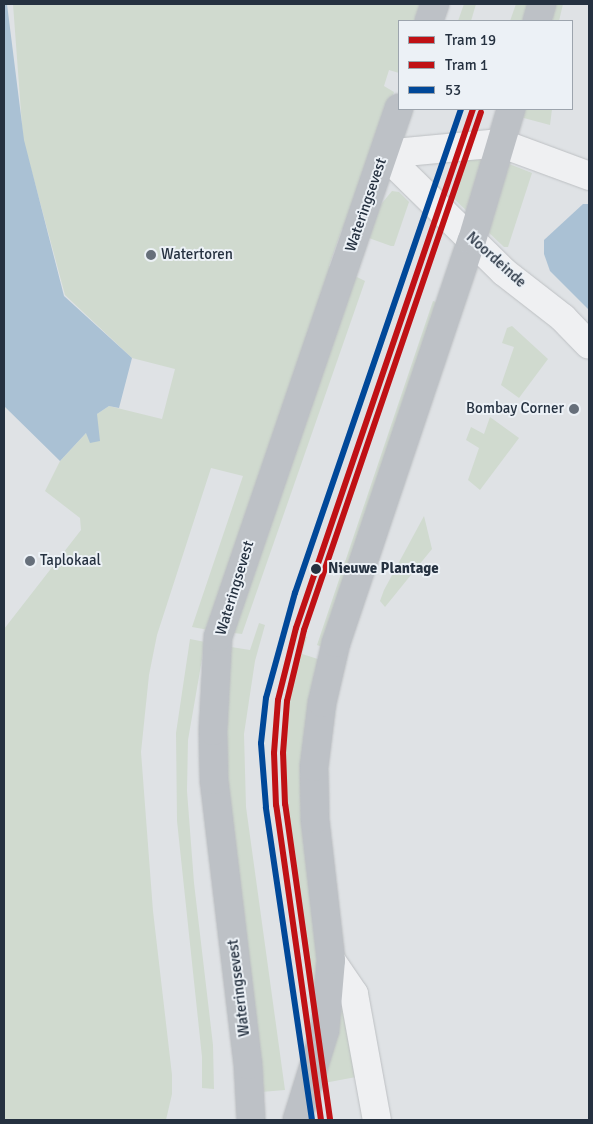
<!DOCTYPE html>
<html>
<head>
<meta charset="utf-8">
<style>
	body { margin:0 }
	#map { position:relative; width:593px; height:1124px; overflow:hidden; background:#dfe2e5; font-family:Signika,sans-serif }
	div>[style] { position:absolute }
	.green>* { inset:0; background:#d0dacf }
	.water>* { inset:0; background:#aac1d4 }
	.pier>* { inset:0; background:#dfe2e5 }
	.roads { filter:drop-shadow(0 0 1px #bdc0c3) drop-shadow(0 0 1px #bdc0c3) }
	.street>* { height:28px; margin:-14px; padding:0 14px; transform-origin:14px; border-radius:14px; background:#eff0f2 }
	.secondary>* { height:28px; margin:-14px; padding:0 14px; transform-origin:14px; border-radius:14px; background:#bdc1c6 }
	.bus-1>* { height:6px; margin:-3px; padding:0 3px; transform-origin:3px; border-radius:3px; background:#004899 }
	.tram-1>* { height:6px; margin:-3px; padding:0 3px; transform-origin:3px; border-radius:3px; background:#c01115 }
	.tram-2>* { height:6px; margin:-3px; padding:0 3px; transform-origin:3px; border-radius:3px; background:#c01115 }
	.dots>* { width:14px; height:14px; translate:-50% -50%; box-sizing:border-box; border:2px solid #ecf1f6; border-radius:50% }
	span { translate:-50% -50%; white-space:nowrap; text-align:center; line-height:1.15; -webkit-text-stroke:4px #ecf1f6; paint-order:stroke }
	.street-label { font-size:15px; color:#253140 }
	.poi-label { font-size:15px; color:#253140 }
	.left { translate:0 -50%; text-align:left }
	.right { translate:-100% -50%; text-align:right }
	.stop-label { font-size:15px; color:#253140; font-weight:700 }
	.frame { position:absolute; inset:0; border:5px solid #253140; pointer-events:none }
	.legend { position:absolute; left:398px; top:20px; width:175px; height:90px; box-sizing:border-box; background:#ecf1f6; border:1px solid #9ca4ad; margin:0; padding:6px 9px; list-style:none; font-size:15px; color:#253140 }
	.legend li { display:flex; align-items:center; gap:10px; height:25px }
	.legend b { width:25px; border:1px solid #9ca4ad }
</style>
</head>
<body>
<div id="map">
	<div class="green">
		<i style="clip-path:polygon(13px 4px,424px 4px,418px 21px,399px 21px,399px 73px,389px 70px,384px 86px,394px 92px,347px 228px,342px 229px,329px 266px,334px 268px,209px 630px,192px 627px,243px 476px,211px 468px,157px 635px,149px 675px,141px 752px,153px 911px,172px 1075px,172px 1094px,166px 1120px,4px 1120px,4px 629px,81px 530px,80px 518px,45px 491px,60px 461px,87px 432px,97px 414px,109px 406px,162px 419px,175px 369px,132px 358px,65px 295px,23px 139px)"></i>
		<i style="clip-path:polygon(464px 4px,476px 4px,471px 21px,458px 21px)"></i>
		<i style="clip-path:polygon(516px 4px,533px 4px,527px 21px,510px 21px)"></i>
		<i style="clip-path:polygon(552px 4px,563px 4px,559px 21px,546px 21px)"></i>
		<i style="clip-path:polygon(520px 109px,552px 109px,550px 125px,520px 117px)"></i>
		<i style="clip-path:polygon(464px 159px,484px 160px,469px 213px,451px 196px)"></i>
		<i style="clip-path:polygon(507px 163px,532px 173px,508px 247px,504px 247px,486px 230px)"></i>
		<i style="clip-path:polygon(392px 191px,399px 192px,409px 202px,394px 246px,391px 246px,366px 237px,378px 208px)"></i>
		<i style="clip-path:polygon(351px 274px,365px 281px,242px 634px,234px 633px)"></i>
		<i style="clip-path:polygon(433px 301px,442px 304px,325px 648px,317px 645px)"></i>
		<i style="clip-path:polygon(512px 326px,548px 359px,519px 398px,501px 385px,514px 347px,502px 343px,507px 328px)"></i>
		<i style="clip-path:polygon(490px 417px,519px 438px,480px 490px,468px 480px,479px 448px,466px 440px,471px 427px,484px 434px)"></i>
		<i style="clip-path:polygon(424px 516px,432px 549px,385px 607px,380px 601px,384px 590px)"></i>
		<i style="clip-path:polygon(259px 623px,265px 625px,255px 661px,244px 734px,246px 807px,285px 1090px,261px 1092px,223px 758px,231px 647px,250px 650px)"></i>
		<i style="clip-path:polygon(302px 636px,307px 637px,302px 654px,321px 660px,320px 928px,317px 1004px,311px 1005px,286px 823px,282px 767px,283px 721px)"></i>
		<i style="clip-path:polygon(190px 639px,205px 642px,188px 740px,187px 791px,194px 883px,213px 1045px,214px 1089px,202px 1088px,202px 1057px,177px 821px,176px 733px)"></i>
		<i style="clip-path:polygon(343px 1006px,356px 1077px,324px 1083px,340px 1007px)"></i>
	</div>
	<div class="water">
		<i style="clip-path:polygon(4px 4px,7px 4px,24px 140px,64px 296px,132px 358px,119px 408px,109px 406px,97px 414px,100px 441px,90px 443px,86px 433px,60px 461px,4px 406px)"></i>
		<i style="clip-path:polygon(583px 204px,589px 204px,589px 310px,550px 271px,544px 254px,544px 240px)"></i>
	</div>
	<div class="pier">
		<i style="clip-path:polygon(578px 205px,580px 206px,542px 240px,543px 239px)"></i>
	</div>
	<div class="roads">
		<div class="street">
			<i style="left:384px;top:154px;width:168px;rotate:44.5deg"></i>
			<i style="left:504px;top:272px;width:75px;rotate:37.9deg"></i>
			<i style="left:563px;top:318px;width:37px;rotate:46deg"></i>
			<i style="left:384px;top:154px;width:117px;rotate:-5.4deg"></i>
			<i style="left:500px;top:143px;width:95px;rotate:20.3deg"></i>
			<i style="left:331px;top:960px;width:41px;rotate:55.9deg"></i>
			<i style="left:354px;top:994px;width:128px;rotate:79.7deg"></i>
		</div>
		<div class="secondary">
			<i style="left:429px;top:21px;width:18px;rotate:-71deg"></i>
			<i style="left:537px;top:21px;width:18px;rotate:-74deg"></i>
			<i style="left:251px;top:1120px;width:55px;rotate:-93.1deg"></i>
			<i style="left:248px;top:1065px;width:287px;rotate:-96.8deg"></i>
			<i style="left:214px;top:780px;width:49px;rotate:-91.2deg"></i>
			<i style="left:213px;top:731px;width:94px;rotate:-87deg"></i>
			<i style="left:218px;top:637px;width:559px;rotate:-71.11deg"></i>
			<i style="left:297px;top:1120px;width:94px;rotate:-72.7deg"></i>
			<i style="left:325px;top:1030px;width:70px;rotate:-85.1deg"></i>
			<i style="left:331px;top:960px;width:142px;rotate:-96.5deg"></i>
			<i style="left:315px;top:819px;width:52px;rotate:-91.1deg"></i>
			<i style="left:314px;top:767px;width:64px;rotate:-82.9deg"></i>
			<i style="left:322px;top:703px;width:62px;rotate:-76.9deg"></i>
			<i style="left:336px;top:643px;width:425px;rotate:-71.4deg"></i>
			<i style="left:472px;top:240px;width:137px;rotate:-73.4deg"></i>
		</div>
	</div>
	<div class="bus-1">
		<i style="left:312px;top:1120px;width:316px;rotate:-98.4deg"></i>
		<i style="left:266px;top:807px;width:64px;rotate:-94.5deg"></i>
		<i style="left:261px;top:743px;width:45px;rotate:-83.7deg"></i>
		<i style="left:266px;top:698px;width:109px;rotate:-74.6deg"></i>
		<i style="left:295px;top:593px;width:512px;rotate:-71.07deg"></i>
	</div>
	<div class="tram-1">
		<i style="left:321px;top:1120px;width:318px;rotate:-98.1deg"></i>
		<i style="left:276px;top:805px;width:52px;rotate:-92.2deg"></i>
		<i style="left:274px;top:753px;width:53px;rotate:-85.7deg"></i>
		<i style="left:278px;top:700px;width:74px;rotate:-76deg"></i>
		<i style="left:296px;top:628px;width:548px;rotate:-71.17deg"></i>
	</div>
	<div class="tram-2">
		<i style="left:330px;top:1119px;width:318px;rotate:-98.1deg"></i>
		<i style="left:285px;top:804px;width:51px;rotate:-92.2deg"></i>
		<i style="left:283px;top:753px;width:52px;rotate:-85.6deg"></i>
		<i style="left:287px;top:701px;width:73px;rotate:-76.5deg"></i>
		<i style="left:304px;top:630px;width:547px;rotate:-71.13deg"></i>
	</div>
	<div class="dots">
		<i style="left:151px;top:255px;background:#666f7a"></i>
		<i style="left:574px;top:409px;background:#666f7a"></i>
		<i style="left:30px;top:561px;background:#666f7a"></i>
		<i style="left:316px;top:569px;background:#253140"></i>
	</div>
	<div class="street-label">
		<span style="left:366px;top:205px;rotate:-71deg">Wateringsevest</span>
		<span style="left:496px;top:260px;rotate:42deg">Noordeinde</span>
		<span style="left:235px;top:588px;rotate:-73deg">Wateringsevest</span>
		<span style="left:239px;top:988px;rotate:-97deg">Wateringsevest</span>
	</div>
	<div class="poi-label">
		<span class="left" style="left:161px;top:255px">Watertoren</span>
		<span class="right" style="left:564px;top:409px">Bombay Corner</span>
		<span class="left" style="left:40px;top:561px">Taplokaal</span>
	</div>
	<div class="stop-label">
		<span class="left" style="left:328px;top:569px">Nieuwe Plantage</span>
	</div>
	<div class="frame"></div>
	<ul class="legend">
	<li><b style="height:6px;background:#c01115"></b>Tram 19</li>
	<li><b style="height:6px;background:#c01115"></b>Tram 1</li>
	<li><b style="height:6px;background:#004899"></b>53</li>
	</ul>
</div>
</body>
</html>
